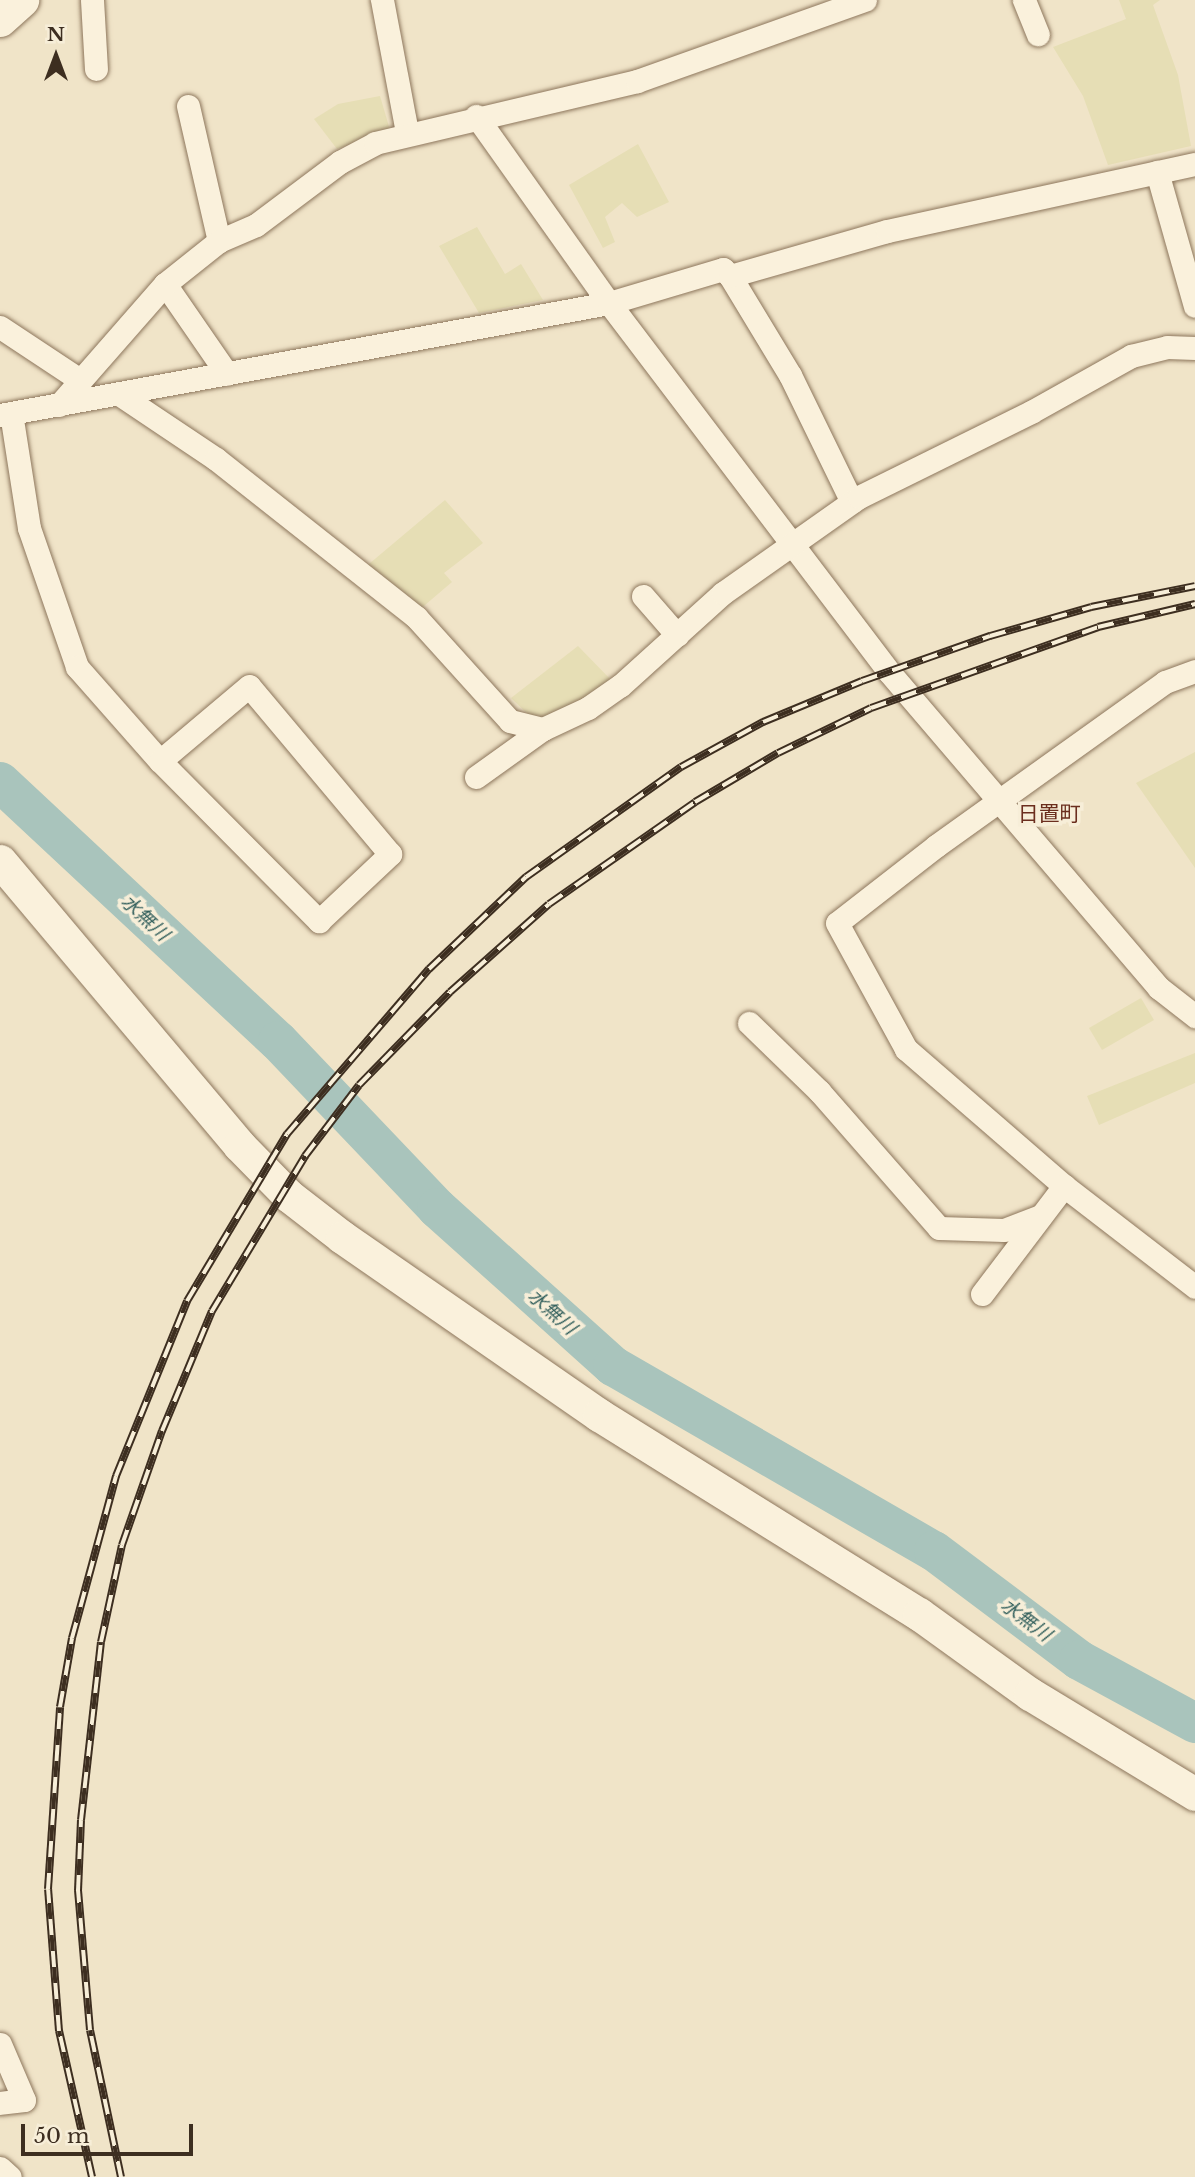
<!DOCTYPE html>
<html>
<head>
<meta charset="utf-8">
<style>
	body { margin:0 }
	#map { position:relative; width:1195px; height:2177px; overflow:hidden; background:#f0e4c8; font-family:"Libre Baskerville","Noto Sans JP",serif }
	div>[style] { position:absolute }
	.farmland>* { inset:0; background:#e6deb5 }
	.river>* { height:40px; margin:-20px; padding:0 20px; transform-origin:20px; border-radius:20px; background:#a9c4bc }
	.roads { filter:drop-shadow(0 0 2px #8d765c) drop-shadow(0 0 2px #8d765c) }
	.street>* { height:23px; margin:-11.5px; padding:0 11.5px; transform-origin:11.5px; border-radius:11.5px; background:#faf1dc }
	.secondary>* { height:33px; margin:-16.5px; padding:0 16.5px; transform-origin:16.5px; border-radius:16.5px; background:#faf1dc }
	.rail>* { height:8px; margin-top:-4px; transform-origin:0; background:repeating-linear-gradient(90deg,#f7eed8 0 16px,#3d2e20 0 32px); box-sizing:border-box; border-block:2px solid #3d2e20 }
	span { translate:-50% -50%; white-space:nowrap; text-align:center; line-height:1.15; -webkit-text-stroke:7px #f7eed8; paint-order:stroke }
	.water-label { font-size:19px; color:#2f5d5a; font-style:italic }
	.quarter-label { font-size:21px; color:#6b2e1e }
	.north { position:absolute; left:21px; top:21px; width:70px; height:70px; -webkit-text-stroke:5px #f7eed8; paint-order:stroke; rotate:0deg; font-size:19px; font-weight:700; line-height:28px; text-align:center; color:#3d2e20 }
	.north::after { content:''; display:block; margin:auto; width:24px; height:32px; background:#3d2e20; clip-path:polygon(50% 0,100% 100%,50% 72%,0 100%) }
	.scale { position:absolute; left:21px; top:2124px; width:172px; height:32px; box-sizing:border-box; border:4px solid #3d2e20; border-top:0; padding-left:9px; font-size:21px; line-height:24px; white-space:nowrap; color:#3d2e20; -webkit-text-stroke:5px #f7eed8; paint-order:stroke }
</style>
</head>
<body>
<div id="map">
	<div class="farmland">
		<i style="clip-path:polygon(1119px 0,1160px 0,1153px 5px,1178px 75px,1191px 146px,1108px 165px,1083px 96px,1053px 47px,1126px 19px)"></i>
		<i style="clip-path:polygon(380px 96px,390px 130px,337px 149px,314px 119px,338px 104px)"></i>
		<i style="clip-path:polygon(638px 144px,669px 202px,637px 217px,622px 203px,605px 217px,615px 242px,603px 248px,569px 185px)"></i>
		<i style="clip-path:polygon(477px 227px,505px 274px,521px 264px,543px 300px,479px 313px,439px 246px)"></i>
		<i style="clip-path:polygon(445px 500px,483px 543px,444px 573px,452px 582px,418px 611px,363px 569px)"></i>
		<i style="clip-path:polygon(578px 646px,615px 684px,553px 718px,531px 717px,511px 698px)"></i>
		<i style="clip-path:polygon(1195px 752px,1195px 868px,1136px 783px)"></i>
		<i style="clip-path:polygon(1141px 998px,1154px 1020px,1102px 1050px,1089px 1028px)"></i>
		<i style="clip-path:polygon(1195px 1053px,1195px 1083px,1099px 1125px,1087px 1096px)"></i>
	</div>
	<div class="river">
		<i style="left:0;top:782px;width:380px;rotate:43deg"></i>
		<i style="left:278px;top:1041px;width:231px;rotate:46.4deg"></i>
		<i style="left:437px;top:1208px;width:237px;rotate:41.9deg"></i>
		<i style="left:613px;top:1366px;width:370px;rotate:30deg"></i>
		<i style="left:934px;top:1551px;width:181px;rotate:36.9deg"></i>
		<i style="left:1079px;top:1660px;width:132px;rotate:28.5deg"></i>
	</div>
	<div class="roads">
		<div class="street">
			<i style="left:92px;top:0;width:69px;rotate:86.7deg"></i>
			<i style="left:382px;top:0;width:134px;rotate:79.3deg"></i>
			<i style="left:1024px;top:0;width:37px;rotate:68deg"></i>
			<i style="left:188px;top:106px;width:139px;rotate:77.1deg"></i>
			<i style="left:476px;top:116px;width:229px;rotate:54.6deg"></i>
			<i style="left:609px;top:303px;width:463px;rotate:52.8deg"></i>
			<i style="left:889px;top:672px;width:416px;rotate:49.5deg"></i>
			<i style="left:1159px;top:988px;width:46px;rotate:37.9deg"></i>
			<i style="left:1157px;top:172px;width:139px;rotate:74.2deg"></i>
			<i style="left:730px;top:276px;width:116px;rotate:58.8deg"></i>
			<i style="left:790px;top:375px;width:141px;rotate:64deg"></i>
			<i style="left:165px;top:284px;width:109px;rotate:55.4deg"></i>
			<i style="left:0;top:327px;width:96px;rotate:33.5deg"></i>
			<i style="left:119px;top:394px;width:117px;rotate:33.8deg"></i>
			<i style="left:216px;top:459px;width:255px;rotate:38.3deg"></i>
			<i style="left:416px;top:617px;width:140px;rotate:47.9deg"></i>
			<i style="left:510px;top:721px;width:34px;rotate:14deg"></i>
			<i style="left:543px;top:729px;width:50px;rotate:-25deg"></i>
			<i style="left:588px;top:708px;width:39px;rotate:-35deg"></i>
			<i style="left:620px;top:686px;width:139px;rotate:-42.1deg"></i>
			<i style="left:723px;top:593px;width:166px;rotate:-35.2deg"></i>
			<i style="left:859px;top:497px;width:192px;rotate:-26.3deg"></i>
			<i style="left:1031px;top:412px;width:115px;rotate:-29.2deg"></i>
			<i style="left:1131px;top:356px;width:37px;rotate:-14deg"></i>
			<i style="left:1167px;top:347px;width:28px;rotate:2deg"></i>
			<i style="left:59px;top:405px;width:161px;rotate:-48.8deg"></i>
			<i style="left:165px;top:284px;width:69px;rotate:-38.5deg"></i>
			<i style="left:219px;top:241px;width:40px;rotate:-23.4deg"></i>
			<i style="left:256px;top:225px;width:105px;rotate:-36.9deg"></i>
			<i style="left:340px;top:162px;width:40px;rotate:-28deg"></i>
			<i style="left:375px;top:143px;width:269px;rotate:-13.3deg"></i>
			<i style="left:637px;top:81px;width:242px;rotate:-19.6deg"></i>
			<i style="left:11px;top:413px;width:116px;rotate:81.1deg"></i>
			<i style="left:29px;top:528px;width:147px;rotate:70.9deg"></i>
			<i style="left:77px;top:667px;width:125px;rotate:48.6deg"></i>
			<i style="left:160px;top:761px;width:226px;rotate:45.2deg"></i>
			<i style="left:319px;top:921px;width:98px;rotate:-43.3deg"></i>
			<i style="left:390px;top:854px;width:219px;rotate:-130deg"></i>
			<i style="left:249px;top:686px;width:116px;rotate:139.9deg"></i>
			<i style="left:0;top:415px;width:619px;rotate:-10.42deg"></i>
			<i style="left:609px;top:303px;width:119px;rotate:-16.6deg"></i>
			<i style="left:723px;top:269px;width:10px;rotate:45deg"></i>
			<i style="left:730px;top:276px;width:163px;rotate:-16deg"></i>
			<i style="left:887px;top:231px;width:315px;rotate:-12.3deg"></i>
			<i style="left:643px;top:596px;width:52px;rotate:48.9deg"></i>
			<i style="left:1195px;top:671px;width:32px;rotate:160deg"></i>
			<i style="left:1165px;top:682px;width:282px;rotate:144.4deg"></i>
			<i style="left:936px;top:846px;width:125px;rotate:142.1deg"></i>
			<i style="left:837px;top:923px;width:144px;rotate:61.3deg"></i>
			<i style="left:906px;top:1049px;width:209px;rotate:40.9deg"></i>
			<i style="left:1064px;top:1186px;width:165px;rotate:37.6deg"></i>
			<i style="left:476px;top:777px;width:82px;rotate:-35.6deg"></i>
			<i style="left:749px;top:1023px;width:98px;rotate:44.2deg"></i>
			<i style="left:819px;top:1091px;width:182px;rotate:48.8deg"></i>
			<i style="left:939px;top:1228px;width:65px;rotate:1.8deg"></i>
			<i style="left:1004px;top:1230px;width:39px;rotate:-21deg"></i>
			<i style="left:982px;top:1294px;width:136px;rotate:-52.8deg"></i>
			<i style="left:0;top:2044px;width:61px;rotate:66.8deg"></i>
			<i style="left:24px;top:2100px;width:24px;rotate:173deg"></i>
			<i style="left:0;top:2168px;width:13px;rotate:42deg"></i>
		</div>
		<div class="secondary">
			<i style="left:0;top:20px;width:30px;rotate:-42deg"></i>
			<i style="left:0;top:861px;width:371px;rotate:49.9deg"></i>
			<i style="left:239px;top:1145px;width:71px;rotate:45.6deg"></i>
			<i style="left:289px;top:1196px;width:67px;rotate:37.7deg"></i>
			<i style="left:342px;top:1237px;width:313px;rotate:34.7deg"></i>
			<i style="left:599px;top:1415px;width:377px;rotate:31.9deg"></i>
			<i style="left:919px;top:1614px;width:137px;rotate:35.8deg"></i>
			<i style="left:1030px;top:1694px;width:193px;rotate:31.2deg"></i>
		</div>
	</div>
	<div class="rail">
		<i style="left:92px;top:2177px;width:150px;rotate:-102.7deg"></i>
		<i style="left:59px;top:2031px;width:142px;rotate:-94.4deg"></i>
		<i style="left:48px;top:1889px;width:182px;rotate:-86.2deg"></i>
		<i style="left:60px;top:1707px;width:70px;rotate:-80.1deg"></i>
		<i style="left:72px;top:1638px;width:168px;rotate:-74.8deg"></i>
		<i style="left:116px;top:1476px;width:189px;rotate:-67.9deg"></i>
		<i style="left:187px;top:1301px;width:195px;rotate:-59.1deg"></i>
		<i style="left:287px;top:1134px;width:218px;rotate:-49.3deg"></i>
		<i style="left:429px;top:969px;width:134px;rotate:-43.5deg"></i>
		<i style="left:526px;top:877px;width:190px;rotate:-35.4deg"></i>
		<i style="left:681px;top:767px;width:94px;rotate:-28.8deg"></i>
		<i style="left:763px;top:722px;width:107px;rotate:-22.5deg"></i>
		<i style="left:862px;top:681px;width:136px;rotate:-19.4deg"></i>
		<i style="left:990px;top:636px;width:105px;rotate:-16deg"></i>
		<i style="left:1091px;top:607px;width:106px;rotate:-11.4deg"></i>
		<i style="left:121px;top:2177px;width:150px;rotate:-101.9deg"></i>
		<i style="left:90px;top:2030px;width:140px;rotate:-94.9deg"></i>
		<i style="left:78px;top:1891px;width:71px;rotate:-87.6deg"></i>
		<i style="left:81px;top:1820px;width:179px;rotate:-83.6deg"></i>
		<i style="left:101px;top:1642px;width:99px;rotate:-77.8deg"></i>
		<i style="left:122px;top:1545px;width:121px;rotate:-70.7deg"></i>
		<i style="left:162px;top:1431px;width:130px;rotate:-67.4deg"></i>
		<i style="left:212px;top:1311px;width:181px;rotate:-59deg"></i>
		<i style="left:305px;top:1156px;width:89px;rotate:-52.7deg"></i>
		<i style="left:359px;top:1085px;width:130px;rotate:-45.6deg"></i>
		<i style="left:450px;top:992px;width:132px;rotate:-41.6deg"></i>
		<i style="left:549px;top:904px;width:178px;rotate:-34.9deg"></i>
		<i style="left:695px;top:802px;width:96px;rotate:-30.6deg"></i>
		<i style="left:778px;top:753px;width:103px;rotate:-25.8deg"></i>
		<i style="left:871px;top:708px;width:241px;rotate:-19.6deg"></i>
		<i style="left:1098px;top:627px;width:100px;rotate:-13.3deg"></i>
	</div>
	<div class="water-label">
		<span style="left:145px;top:918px;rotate:43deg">水無川</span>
		<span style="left:552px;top:1312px;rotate:42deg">水無川</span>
		<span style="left:1026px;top:1620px;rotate:37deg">水無川</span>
	</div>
	<div class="quarter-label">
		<span style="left:1049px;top:814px">日置町</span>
	</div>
	<div class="north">N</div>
	<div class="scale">50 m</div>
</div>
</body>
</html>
